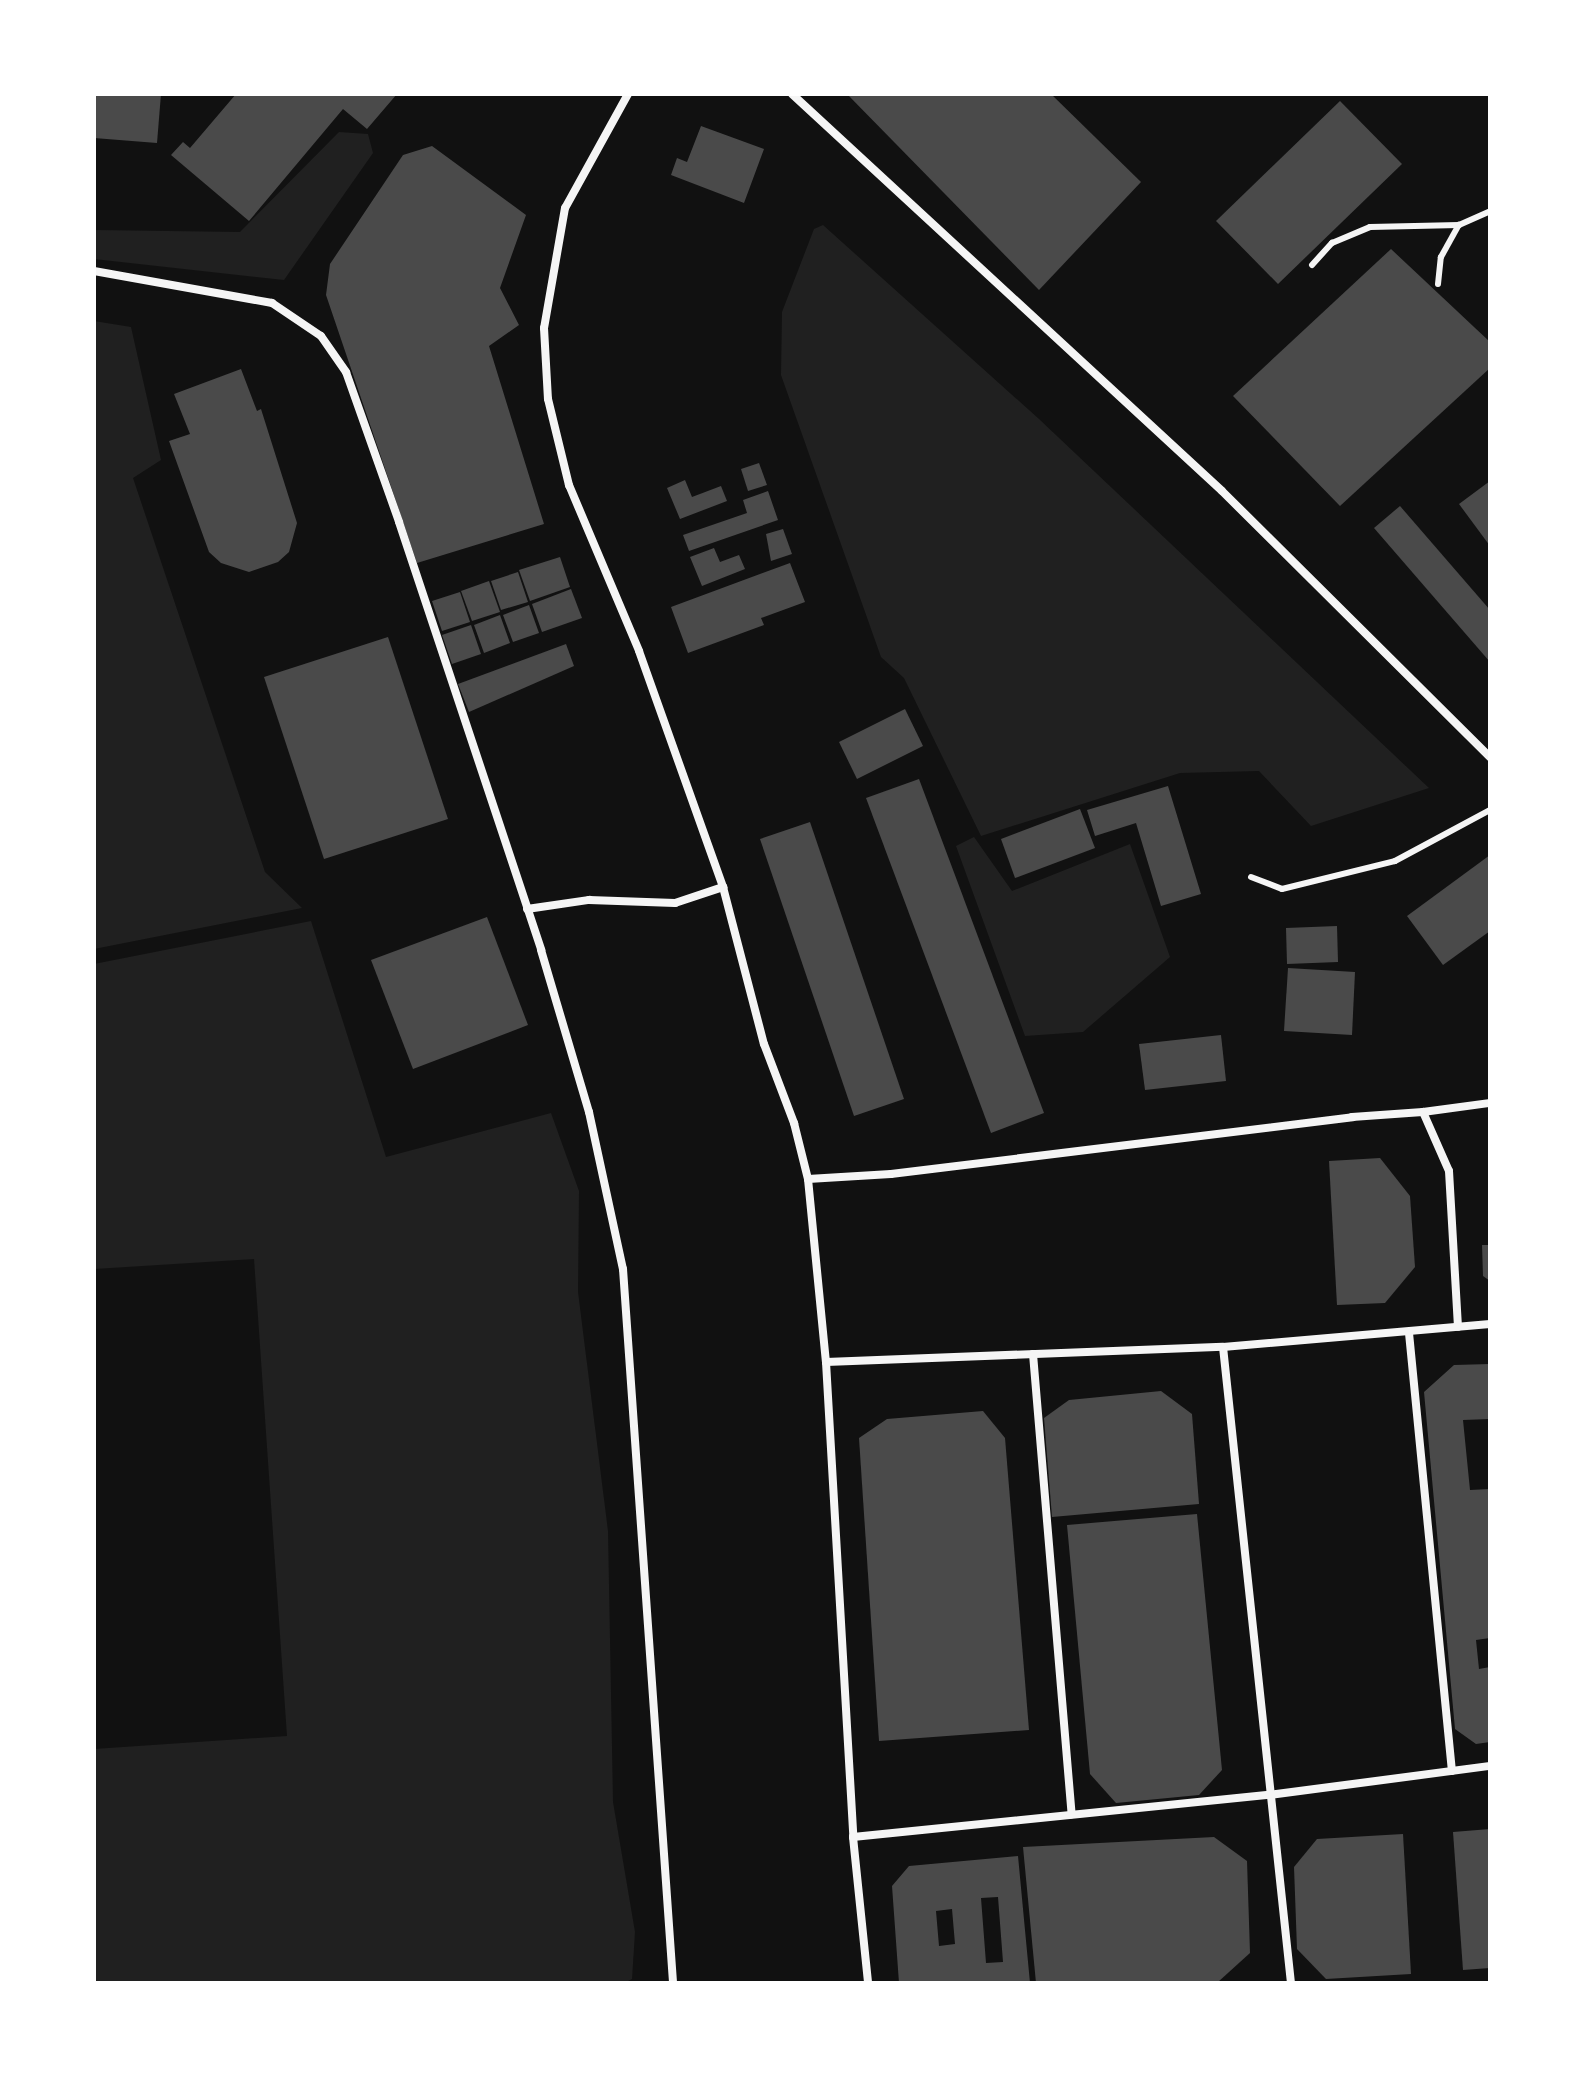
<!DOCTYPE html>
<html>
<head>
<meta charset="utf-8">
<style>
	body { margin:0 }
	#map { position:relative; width:1584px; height:2077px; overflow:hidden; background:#111; font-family:Cabin,sans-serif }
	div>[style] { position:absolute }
	.green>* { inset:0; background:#202020 }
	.building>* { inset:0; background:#4a4a4a }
	.service>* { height:6px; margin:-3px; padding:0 3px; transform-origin:3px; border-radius:3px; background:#f5f5f5 }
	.minor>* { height:8px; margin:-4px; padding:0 4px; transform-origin:4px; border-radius:4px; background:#f5f5f5 }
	span { translate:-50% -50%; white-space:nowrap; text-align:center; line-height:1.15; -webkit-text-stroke:6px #fff; paint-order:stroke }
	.frame { position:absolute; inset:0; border:96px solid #fff; pointer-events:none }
</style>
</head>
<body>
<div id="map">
	<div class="green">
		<i style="clip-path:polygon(339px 132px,368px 134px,373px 153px,284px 280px,94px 259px,94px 230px,240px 232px)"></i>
		<i style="clip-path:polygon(823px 225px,1039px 419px,1429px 788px,1311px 826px,1259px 771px,1180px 773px,981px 836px,904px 678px,881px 657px,781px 375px,782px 312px,814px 229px)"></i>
		<i style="clip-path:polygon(94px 321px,131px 327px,161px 460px,133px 478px,265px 872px,302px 908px,94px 949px)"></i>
		<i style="clip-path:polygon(974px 837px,1012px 891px,1130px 844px,1170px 957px,1083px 1032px,1025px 1036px,956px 846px)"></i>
		<i style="clip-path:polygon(311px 921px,386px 1157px,551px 1113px,579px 1191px,578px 1292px,608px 1531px,613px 1802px,635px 1932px,632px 1979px,624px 1983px,94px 1983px,94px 1749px,287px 1736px,254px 1259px,94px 1269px,94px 964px)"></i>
	</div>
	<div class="building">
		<i style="clip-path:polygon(94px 94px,161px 94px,157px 143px,94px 138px)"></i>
		<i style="clip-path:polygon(236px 94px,397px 94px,367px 129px,343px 109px,249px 221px,171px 155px,183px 142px,190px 148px)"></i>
		<i style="clip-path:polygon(847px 94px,1051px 94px,1141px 182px,1039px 290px)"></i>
		<i style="clip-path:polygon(1340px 101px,1402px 164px,1278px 284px,1216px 221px)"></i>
		<i style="clip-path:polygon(701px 126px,764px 149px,744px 203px,671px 175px,677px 158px,687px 162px)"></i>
		<i style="clip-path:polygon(432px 146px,526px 215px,500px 288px,519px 325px,489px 346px,544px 524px,417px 563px,326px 295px,330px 264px,403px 155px)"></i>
		<i style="clip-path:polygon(1391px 249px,1490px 342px,1490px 368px,1340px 506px,1233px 396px)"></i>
		<i style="clip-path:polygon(241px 369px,257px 411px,261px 409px,297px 523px,289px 552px,278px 562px,249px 572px,221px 563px,209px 552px,169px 441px,190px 434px,174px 394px)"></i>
		<i style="clip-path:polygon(759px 463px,767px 485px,748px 491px,741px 469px)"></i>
		<i style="clip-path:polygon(685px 480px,692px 497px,721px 486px,727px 501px,680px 519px,667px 488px)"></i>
		<i style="clip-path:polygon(1490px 481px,1490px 546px,1459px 504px)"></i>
		<i style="clip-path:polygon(768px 491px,778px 520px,689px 551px,683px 535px,747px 513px,743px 500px)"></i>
		<i style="clip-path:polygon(1400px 506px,1490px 610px,1490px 662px,1374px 528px)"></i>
		<i style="clip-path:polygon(783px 529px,792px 554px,771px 561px,766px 534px)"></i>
		<i style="clip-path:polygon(714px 548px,720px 562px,739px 555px,745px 569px,702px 586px,690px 557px)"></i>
		<i style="clip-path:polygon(560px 557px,570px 587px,530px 601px,519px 570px)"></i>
		<i style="clip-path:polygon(790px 563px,805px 602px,761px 618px,764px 625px,688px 653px,671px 607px)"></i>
		<i style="clip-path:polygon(518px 572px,528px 602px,501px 610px,491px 581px)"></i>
		<i style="clip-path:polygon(489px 581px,500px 612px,472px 621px,461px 591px)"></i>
		<i style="clip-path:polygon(571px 589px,582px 618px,542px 632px,532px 604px)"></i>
		<i style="clip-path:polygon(460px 592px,470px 622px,442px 631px,432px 601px)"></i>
		<i style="clip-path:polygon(529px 605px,539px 633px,513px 642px,503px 615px)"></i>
		<i style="clip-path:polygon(500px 615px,510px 643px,484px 653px,474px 625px)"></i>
		<i style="clip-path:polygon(471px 625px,481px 654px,452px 664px,442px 635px)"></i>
		<i style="clip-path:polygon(388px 637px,448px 819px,324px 859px,264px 677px)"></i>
		<i style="clip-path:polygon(566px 644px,574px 666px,469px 712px,458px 684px)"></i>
		<i style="clip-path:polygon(905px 709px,923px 746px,857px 779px,839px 742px)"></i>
		<i style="clip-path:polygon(919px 779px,1044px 1113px,991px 1133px,866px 798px)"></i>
		<i style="clip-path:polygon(1168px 786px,1201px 894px,1161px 906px,1136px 823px,1095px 836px,1087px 810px)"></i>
		<i style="clip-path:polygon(1080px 809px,1095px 848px,1015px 878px,1001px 839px)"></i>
		<i style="clip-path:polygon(810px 822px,904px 1099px,854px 1116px,760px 839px)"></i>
		<i style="clip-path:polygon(1490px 855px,1490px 931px,1443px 965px,1407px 916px)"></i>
		<i style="clip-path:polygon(487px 917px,528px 1025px,413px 1069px,371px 960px)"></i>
		<i style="clip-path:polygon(1337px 926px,1338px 962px,1287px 964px,1286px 928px)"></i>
		<i style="clip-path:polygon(1288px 968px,1355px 972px,1352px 1035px,1284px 1031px)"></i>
		<i style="clip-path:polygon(1221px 1035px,1226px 1081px,1145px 1090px,1139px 1044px)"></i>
		<i style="clip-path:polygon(1380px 1158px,1410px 1196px,1415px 1267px,1385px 1303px,1337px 1305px,1329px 1161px)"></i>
		<i style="clip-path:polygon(1482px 1245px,1490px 1245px,1490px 1281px,1483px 1276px)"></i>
		<i style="clip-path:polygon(1490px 1364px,1490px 1419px,1463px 1420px,1470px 1490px,1490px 1489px,1490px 1638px,1476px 1640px,1479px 1669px,1490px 1667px,1490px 1742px,1476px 1744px,1455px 1729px,1424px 1392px,1454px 1365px)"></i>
		<i style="clip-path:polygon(1161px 1391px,1192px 1414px,1199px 1504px,1052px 1517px,1044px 1418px,1069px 1400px)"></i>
		<i style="clip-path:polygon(983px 1411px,1005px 1438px,1029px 1730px,879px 1741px,859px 1438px,887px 1419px)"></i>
		<i style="clip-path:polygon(1197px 1514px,1222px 1770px,1199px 1795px,1116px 1803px,1090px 1774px,1067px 1525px)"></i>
		<i style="clip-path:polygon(1490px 1829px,1490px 1968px,1463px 1970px,1453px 1832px)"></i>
		<i style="clip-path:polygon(1403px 1834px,1411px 1974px,1326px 1979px,1297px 1949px,1294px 1867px,1317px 1839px)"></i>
		<i style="clip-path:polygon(1214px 1837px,1247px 1861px,1250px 1953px,1218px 1982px,1036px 1983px,1023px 1847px)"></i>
		<i style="clip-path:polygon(evenodd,1018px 1856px,1030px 1983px,899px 1983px,892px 1886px,909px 1866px,1018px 1856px,998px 1897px,1003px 1962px,986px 1963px,981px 1898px,998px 1897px,1018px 1856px,952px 1909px,955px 1944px,939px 1946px,936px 1911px,952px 1909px)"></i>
	</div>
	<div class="service">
		<i style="left:1312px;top:265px;width:30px;rotate:-48deg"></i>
		<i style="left:1332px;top:243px;width:41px;rotate:-22.8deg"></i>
		<i style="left:1370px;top:227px;width:89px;rotate:-1.3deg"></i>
		<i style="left:1459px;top:225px;width:34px;rotate:-24deg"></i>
		<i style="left:1438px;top:284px;width:27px;rotate:-84deg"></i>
		<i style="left:1441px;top:257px;width:37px;rotate:-61deg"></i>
		<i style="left:1251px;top:877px;width:33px;rotate:21deg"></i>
		<i style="left:1282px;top:889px;width:116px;rotate:-13.9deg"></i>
		<i style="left:1395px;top:861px;width:108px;rotate:-28.2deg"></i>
	</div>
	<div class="minor">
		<i style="left:628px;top:94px;width:130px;rotate:118.9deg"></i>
		<i style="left:565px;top:208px;width:122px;rotate:99.9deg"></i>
		<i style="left:544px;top:328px;width:71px;rotate:86.8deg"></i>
		<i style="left:548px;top:399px;width:89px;rotate:76.3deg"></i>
		<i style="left:569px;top:485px;width:180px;rotate:67.1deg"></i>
		<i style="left:639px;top:651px;width:251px;rotate:70.4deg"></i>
		<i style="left:723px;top:887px;width:162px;rotate:75.4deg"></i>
		<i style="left:764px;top:1044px;width:85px;rotate:69.2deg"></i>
		<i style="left:794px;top:1123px;width:58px;rotate:76deg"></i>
		<i style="left:808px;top:1179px;width:184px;rotate:84.4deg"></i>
		<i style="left:826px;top:1362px;width:476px;rotate:86.7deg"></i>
		<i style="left:853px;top:1837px;width:147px;rotate:84.1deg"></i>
		<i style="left:792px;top:94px;width:585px;rotate:42.71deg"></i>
		<i style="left:1222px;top:491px;width:378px;rotate:44.8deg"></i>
		<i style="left:94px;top:271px;width:181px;rotate:10.2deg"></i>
		<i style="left:272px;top:303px;width:59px;rotate:34deg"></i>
		<i style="left:321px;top:336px;width:44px;rotate:55.2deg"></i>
		<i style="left:346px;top:372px;width:159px;rotate:70.5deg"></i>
		<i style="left:399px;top:522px;width:451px;rotate:71.6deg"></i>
		<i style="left:541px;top:950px;width:169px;rotate:73.5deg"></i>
		<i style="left:589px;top:1112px;width:161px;rotate:77.8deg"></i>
		<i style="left:623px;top:1269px;width:716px;rotate:85.99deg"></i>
		<i style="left:527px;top:909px;width:63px;rotate:-8.3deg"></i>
		<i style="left:589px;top:900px;width:86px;rotate:2deg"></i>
		<i style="left:675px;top:903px;width:51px;rotate:-18.4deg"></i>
		<i style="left:1423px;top:1112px;width:68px;rotate:-7.7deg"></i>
		<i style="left:808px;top:1179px;width:83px;rotate:-3.4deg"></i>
		<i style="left:891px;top:1174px;width:465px;rotate:-7deg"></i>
		<i style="left:1352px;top:1117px;width:71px;rotate:-4deg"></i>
		<i style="left:1423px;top:1112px;width:64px;rotate:66.2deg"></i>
		<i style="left:1449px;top:1171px;width:156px;rotate:86.7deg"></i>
		<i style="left:1409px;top:1333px;width:440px;rotate:84.4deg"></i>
		<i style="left:1223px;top:1347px;width:640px;rotate:83.9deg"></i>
		<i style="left:1033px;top:1354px;width:462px;rotate:85.2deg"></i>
		<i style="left:826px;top:1362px;width:397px;rotate:-2.2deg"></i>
		<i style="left:1223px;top:1347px;width:268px;rotate:-4.9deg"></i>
		<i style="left:853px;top:1837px;width:418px;rotate:-5.8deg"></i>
		<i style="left:1269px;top:1795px;width:223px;rotate:-7.5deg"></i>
	</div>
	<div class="frame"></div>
</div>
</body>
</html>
